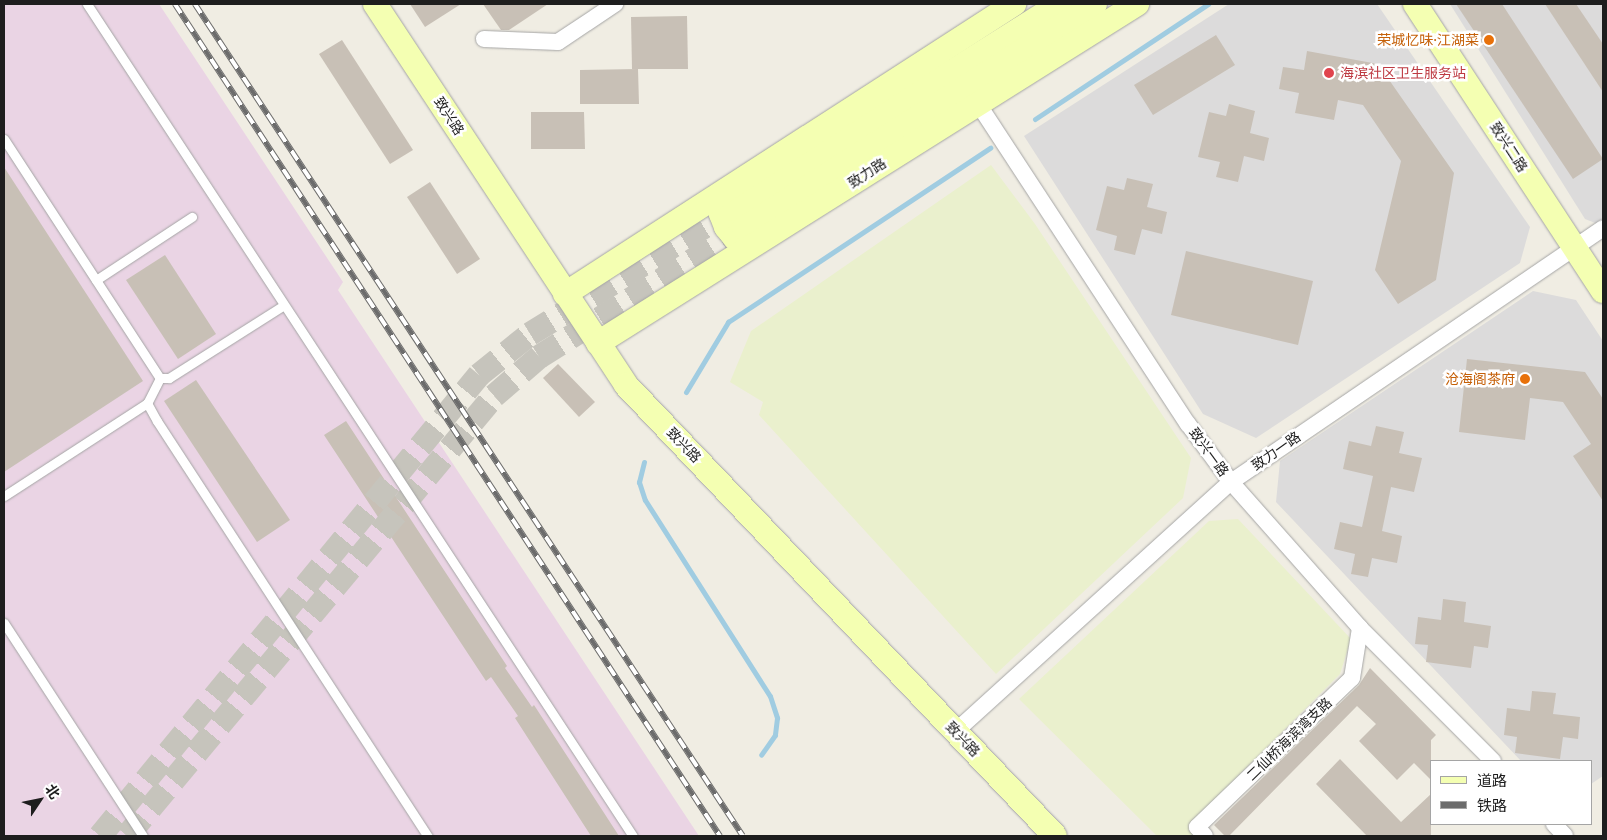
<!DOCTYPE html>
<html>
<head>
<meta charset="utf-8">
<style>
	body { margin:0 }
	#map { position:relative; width:1607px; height:840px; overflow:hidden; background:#f0ede3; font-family:"Noto Sans","Noto Sans SC",sans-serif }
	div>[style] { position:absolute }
	.residential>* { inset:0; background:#dcdbdb }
	.industrial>* { inset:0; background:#ead4e4 }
	.farmland>* { inset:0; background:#eaf0cd }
	.stream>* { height:5px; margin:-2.5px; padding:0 2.5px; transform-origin:2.5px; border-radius:2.5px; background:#a0cce1 }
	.building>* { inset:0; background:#c8c0b6 }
	.secondary-tunnel>* { height:24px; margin-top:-12px; transform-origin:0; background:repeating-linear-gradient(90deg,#c6c4bc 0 24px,transparent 0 36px) }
	.roads { filter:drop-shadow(0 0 1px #a5a5a5) drop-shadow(0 0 1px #a5a5a5) }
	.lane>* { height:9px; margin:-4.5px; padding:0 4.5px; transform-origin:4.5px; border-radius:4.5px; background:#fff }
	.street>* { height:16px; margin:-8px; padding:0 8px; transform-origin:8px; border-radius:8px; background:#fff }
	.secondary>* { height:24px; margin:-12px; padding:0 12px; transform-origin:12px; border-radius:12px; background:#f4ffb2 }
	.rail>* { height:5.5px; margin-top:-2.75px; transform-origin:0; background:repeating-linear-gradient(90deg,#fff 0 11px,#6c6c6c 0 22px); box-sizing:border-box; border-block:1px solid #6c6c6c }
	.dots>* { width:14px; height:14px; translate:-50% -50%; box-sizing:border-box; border:2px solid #fff; border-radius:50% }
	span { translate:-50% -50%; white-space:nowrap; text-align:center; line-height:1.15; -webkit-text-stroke:5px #fff; paint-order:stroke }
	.food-label { font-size:14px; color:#c56008 }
	.right { translate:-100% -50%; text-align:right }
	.health-label { font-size:14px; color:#be3a42 }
	.left { translate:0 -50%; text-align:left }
	.street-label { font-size:14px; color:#1e1e1e }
	.frame { position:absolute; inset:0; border:5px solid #1e1e1e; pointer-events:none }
	.legend { position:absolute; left:1430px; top:760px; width:162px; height:65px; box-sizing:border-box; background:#fff; border:1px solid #a5a5a5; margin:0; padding:6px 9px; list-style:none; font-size:15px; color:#1e1e1e }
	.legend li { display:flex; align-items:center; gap:10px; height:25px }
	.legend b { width:25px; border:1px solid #a5a5a5 }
	.north { position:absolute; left:15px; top:775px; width:50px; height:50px; -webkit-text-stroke:4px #fff; paint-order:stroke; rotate:56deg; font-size:14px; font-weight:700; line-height:20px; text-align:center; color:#1e1e1e }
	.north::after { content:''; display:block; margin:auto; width:18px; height:22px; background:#1e1e1e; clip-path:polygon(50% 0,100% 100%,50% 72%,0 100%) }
</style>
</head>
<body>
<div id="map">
	<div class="residential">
		<i style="clip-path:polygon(1229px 4px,1377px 4px,1530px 227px,1520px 263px,1256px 438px,1203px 414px,1024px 136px)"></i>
		<i style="clip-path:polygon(1450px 4px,1603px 4px,1603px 226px,1585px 219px)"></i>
		<i style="clip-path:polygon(1533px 291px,1576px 300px,1603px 341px,1603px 776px,1591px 784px,1591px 761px,1521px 761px,1276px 502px,1280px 461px)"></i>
	</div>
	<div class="industrial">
		<i style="clip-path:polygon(4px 4px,159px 4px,343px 282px,338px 290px,699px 836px,4px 836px)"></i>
	</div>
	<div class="farmland">
		<i style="clip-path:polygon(991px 165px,1035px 224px,1191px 458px,1183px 498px,996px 674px,759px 415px,763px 402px,730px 382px,751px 331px)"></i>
		<i style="clip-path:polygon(1238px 519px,1351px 639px,1340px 674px,1188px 826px,1196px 836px,1157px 836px,1019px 699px,1209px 521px)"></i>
	</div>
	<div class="stream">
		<i style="left:1035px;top:119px;width:208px;rotate:-33.6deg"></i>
		<i style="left:686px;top:392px;width:82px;rotate:-59deg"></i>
		<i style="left:728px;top:322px;width:315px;rotate:-33.6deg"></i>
		<i style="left:644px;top:462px;width:21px;rotate:104deg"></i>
		<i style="left:639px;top:482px;width:19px;rotate:72deg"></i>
		<i style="left:645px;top:500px;width:232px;rotate:57.5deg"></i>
		<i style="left:770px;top:696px;width:23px;rotate:72deg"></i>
		<i style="left:777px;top:718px;width:17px;rotate:97deg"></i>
		<i style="left:775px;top:735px;width:24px;rotate:125deg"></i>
	</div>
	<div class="building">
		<i style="clip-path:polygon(410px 4px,461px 4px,425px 27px)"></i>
		<i style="clip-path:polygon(483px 4px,548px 4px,509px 30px,501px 30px)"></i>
		<i style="clip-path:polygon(1456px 4px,1502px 4px,1603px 159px,1573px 179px)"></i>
		<i style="clip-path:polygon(1545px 4px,1576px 4px,1603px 44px,1603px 92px)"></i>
		<i style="clip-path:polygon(687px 16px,688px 69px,632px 69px,631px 17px)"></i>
		<i style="clip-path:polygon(1216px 35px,1235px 65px,1153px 115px,1134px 85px)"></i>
		<i style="clip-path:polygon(342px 40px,413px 150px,390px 164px,319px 54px)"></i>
		<i style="clip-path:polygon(1307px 51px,1378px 64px,1454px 173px,1436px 280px,1398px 304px,1375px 270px,1401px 161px,1363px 105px,1338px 100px,1334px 120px,1295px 113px,1299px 93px,1279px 89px,1283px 67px,1304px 70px)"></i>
		<i style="clip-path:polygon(638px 69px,639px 104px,580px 104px,580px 70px)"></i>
		<i style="clip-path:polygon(1229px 104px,1255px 111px,1250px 133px,1269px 138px,1264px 161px,1244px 156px,1238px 182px,1216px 177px,1220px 162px,1198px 157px,1209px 112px,1226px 116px)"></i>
		<i style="clip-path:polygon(531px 112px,584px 112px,585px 149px,531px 149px)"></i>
		<i style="clip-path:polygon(4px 167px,143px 381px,4px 472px)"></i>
		<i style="clip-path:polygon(1127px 178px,1153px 184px,1147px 207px,1167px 212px,1162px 234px,1142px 229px,1135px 255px,1114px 250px,1117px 236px,1096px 230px,1107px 186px,1124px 190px)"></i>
		<i style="clip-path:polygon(430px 182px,480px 259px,457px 274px,407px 197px)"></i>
		<i style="clip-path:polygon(1186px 251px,1313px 281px,1298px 345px,1171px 315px)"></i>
		<i style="clip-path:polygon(165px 255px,216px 334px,178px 359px,126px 280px)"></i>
		<i style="clip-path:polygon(1467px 359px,1585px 372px,1603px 399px,1603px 501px,1573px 456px,1591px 444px,1563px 402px,1530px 398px,1525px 440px,1459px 432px)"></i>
		<i style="clip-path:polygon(558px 364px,595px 402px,579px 417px,543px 378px)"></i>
		<i style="clip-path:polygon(196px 380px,290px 520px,257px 542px,164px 401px)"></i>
		<i style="clip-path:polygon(346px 421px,507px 666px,505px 668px,532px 707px,534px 705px,619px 836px,591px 836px,515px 718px,518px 716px,491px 677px,486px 681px,324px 435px)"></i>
		<i style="clip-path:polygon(1376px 426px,1404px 432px,1399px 453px,1422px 458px,1414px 492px,1391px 487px,1382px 531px,1402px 536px,1397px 563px,1372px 558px,1368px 577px,1351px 574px,1355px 554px,1334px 549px,1340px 522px,1362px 527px,1373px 476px,1343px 469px,1349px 441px,1371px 446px)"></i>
		<i style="clip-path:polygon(1443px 599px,1466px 602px,1464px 622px,1491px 626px,1488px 648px,1474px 646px,1471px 668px,1426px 662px,1428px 645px,1415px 644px,1418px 617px,1441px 620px)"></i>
		<i style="clip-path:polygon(1370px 668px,1436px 735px,1431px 740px,1431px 780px,1414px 763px,1397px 780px,1359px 741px,1376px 724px,1357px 706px,1229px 836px,1225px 836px,1214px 825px,1359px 685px)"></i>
		<i style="clip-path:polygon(1532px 691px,1556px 693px,1553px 714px,1580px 717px,1578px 739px,1563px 737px,1560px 759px,1515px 753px,1517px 737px,1504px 735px,1507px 708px,1530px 711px)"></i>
		<i style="clip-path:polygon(1340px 759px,1401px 822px,1431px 794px,1431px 836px,1367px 836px,1316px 784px)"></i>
	</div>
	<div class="secondary-tunnel">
		<i style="left:100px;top:836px;width:597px;rotate:-50.58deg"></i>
		<i style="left:479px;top:375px;width:65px;rotate:-38.8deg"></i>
		<i style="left:530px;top:334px;width:238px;rotate:-31.6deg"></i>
		<i style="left:127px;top:836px;width:573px;rotate:-50.17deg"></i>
		<i style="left:494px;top:396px;width:60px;rotate:-40.9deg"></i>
		<i style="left:539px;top:357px;width:242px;rotate:-32.2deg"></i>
	</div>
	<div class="roads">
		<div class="lane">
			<i style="left:87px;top:4px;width:995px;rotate:56.73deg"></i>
			<i style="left:4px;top:139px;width:285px;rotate:56.9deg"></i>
			<i style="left:160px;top:378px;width:28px;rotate:117deg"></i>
			<i style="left:147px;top:403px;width:21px;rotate:61deg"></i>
			<i style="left:157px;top:421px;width:496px;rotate:56.9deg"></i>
			<i style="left:96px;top:280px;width:115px;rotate:-33.3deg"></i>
			<i style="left:160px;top:378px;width:9px"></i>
			<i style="left:169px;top:378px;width:136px;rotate:-32.4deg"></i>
			<i style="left:4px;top:496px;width:171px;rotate:-33deg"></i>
			<i style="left:4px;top:623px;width:254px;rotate:56.9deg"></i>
		</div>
		<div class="street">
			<i style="left:484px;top:39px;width:74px;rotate:2.3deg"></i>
			<i style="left:558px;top:42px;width:69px;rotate:-33.7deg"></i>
			<i style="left:977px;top:102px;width:385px;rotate:56.8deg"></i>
			<i style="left:1188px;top:424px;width:72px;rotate:53.4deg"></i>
			<i style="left:1231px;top:482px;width:195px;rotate:48.5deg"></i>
			<i style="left:1360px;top:628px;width:188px;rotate:45deg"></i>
			<i style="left:956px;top:731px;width:371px;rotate:-42.2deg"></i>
			<i style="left:1231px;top:482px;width:450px;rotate:-34.3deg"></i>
			<i style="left:1554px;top:824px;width:16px;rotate:47deg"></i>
			<i style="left:1205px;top:836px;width:12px;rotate:-132deg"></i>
			<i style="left:1197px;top:827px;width:215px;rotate:-43.9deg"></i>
			<i style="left:1352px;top:678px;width:51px;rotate:-80.9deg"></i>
		</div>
		<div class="secondary">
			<i style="left:375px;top:4px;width:456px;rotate:56.6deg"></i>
			<i style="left:626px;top:385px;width:622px;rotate:46.43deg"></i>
			<i style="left:1415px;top:4px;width:343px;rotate:56.8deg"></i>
			<i style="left:724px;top:192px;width:22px;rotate:98deg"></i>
			<i style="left:721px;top:214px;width:14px;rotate:69deg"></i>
			<i style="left:726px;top:227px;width:14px;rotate:51deg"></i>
			<i style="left:735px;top:238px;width:20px;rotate:15deg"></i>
			<i style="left:733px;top:209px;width:386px;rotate:-32.1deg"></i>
			<i style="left:744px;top:228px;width:416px;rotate:-32.5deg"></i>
			<i style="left:565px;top:294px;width:535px;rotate:-32.86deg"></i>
			<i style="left:598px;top:343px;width:637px;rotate:-32.17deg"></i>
		</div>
	</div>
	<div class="rail">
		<i style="left:175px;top:4px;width:995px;rotate:56.77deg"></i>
		<i style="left:195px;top:4px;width:996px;rotate:56.63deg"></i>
	</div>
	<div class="dots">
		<i style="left:1489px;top:40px;background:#e8710a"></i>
		<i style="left:1329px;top:73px;background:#e0444e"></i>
		<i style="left:1525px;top:379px;background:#e8710a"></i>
	</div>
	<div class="food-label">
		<span class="right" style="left:1479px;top:40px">荣城忆味·江湖菜</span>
		<span class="right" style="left:1515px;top:379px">沧海阁茶府</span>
	</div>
	<div class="health-label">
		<span class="left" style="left:1340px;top:73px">海滨社区卫生服务站</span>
	</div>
	<div class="street-label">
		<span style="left:449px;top:116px;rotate:57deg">致兴路</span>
		<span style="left:1509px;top:147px;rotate:57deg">致兴二路</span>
		<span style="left:867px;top:173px;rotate:-33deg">致力路</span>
		<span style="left:684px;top:445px;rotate:46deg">致兴路</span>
		<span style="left:1276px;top:451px;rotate:-35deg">致力一路</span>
		<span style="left:1209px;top:452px;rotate:54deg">致兴一路</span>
		<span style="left:963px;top:739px;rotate:46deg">致兴路</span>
		<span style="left:1289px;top:739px;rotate:-44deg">二仙桥海滨湾支路</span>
	</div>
	<div class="frame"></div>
	<ul class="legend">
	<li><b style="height:6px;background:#f4ffb2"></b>道路</li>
	<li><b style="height:6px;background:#6c6c6c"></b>铁路</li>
	</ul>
	<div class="north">北</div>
</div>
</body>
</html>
